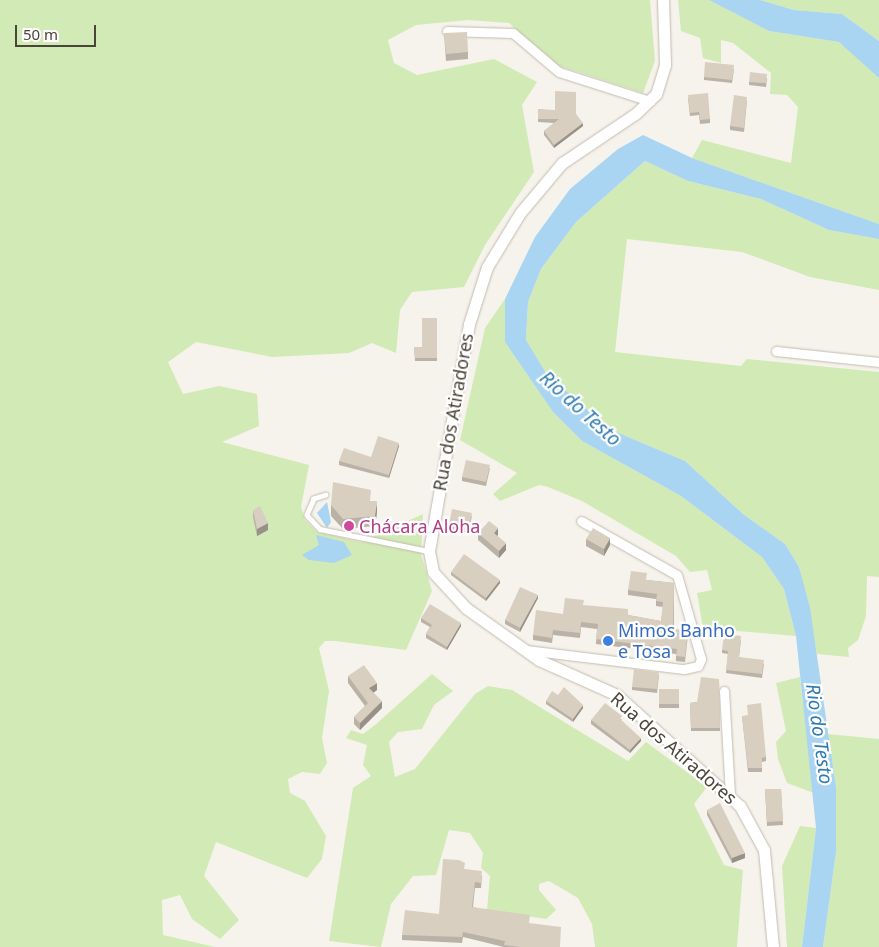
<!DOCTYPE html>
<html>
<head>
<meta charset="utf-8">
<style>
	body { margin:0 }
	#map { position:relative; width:879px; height:947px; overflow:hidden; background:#f6f3ec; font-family:"Noto Sans",sans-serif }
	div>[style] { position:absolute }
	.green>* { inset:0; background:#d2eab5 }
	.water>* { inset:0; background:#a9d4f2 }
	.roads { filter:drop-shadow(0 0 1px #c2bbae) drop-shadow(0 0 1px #c2bbae) }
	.service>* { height:4.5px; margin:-2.25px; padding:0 2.25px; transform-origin:2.25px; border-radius:2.25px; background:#fff }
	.minor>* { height:9px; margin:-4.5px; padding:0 4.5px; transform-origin:4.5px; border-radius:4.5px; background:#fff }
	.tertiary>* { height:11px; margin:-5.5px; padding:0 5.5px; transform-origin:5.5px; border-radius:5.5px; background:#fff }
	.wall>* { inset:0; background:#bab2a6 }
	.shaded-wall>* { inset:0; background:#979187 }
	.building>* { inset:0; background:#d8cfc1 }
	.dots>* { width:14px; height:14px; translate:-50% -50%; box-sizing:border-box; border:2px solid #fff; border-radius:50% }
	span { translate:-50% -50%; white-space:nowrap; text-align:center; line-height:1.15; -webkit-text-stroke:4.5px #fff; paint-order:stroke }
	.street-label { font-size:18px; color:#4b4439 }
	.hotel-label { font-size:18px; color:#b23c85 }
	.left { translate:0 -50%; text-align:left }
	.shop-label { font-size:18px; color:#366cbe }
	.water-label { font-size:19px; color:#2e7ab2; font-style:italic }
	.scale { position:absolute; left:15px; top:25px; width:81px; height:22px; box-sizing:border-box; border:2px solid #4b4439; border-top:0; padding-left:6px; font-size:15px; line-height:18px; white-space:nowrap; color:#4b4439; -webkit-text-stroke:4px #fff; paint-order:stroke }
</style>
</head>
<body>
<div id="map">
	<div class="green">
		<i style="clip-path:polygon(0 0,650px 0,655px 61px,643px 93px,553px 64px,509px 23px,468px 20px,416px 25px,388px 40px,394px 63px,417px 75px,494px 59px,537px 82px,522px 105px,534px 172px,485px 245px,464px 287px,412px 292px,400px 310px,396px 353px,372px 343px,349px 353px,272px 357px,196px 342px,168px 362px,183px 394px,219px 386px,257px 394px,259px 426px,222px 442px,309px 465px,301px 507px,305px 520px,317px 532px,361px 542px,423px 514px,421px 554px,432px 591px,406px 650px,335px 641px,325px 641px,319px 648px,329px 691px,322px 738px,327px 763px,320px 774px,302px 772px,288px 779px,290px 793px,305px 801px,326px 836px,322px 859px,307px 878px,216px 842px,204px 876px,239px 920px,220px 939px,192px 919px,180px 895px,162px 900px,163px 935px,215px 947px,0 947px)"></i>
		<i style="clip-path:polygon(678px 0,709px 0,769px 31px,839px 42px,871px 67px,879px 78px,879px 224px,692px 158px,702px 140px,791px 163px,798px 107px,787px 95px,770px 94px,771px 73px,733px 43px,721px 40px,721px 63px,703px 58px,700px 38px,681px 31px)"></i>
		<i style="clip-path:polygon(760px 0,879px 0,879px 41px,842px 14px,794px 10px)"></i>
		<i style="clip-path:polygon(645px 161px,688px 181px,761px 199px,829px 230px,879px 239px,879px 290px,810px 277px,742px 252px,627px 239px,615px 352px,741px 366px,747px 359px,879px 372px,879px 577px,867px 576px,866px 616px,858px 640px,848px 648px,849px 657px,817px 654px,799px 567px,785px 544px,743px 514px,685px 461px,609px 429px,546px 373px,526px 340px,528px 302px,541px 269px,576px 222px)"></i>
		<i style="clip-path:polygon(505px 299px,505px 342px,553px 412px,582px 441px,681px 496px,762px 557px,784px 589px,796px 636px,703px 628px,697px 593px,712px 590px,707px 570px,690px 572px,676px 556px,582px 501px,548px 487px,539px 485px,500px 501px,493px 494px,517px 473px,460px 440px,485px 328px)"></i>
		<i style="clip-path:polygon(432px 674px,453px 691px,434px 705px,422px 729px,398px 732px,389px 742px,395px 777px,415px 769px,475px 694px,488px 686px,512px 690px,628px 761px,646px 742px,707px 787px,694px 804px,724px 865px,743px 870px,737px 947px,595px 947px,592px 924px,578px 898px,549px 881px,539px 884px,539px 890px,556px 910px,546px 919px,487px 910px,490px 876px,481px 868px,483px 853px,470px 833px,449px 830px,436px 875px,413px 876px,391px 904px,381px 947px,329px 941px,353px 788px,371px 776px,363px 765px,367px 745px,346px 738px,351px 730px,363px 734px,375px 725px)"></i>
		<i style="clip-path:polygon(800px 677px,814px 793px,787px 783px,778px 759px,776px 742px,786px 731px,776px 683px)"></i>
		<i style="clip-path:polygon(828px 734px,879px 739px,879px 947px,823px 947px,836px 852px,836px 787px)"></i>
		<i style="clip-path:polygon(800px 826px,816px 828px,802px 947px,787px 947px,782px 866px)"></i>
	</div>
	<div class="water">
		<i style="clip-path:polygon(709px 0,760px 0,794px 10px,842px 14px,879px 41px,879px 78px,839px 42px,769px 31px)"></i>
		<i style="clip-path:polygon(643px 135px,692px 158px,879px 224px,879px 239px,829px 230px,761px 199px,688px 181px,645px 161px,576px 222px,541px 269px,528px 302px,526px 340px,546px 373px,609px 429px,685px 461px,743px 514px,785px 544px,799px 567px,810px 608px,836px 787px,836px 852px,823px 947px,802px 947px,816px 828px,796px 636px,784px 589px,762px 557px,681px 496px,582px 441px,553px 412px,505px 342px,505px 299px,535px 237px,570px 189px,618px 149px)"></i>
		<i style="clip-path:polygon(327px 502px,331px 522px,327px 528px,317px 513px)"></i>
		<i style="clip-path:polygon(316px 535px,344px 542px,352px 555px,334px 563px,309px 560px,302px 555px,319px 545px)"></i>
	</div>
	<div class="roads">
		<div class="service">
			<i style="left:326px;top:495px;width:13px;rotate:162deg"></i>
			<i style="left:314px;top:499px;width:17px;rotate:114deg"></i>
			<i style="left:307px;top:515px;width:19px;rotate:47deg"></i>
			<i style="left:320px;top:529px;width:110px;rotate:11.5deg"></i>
		</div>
		<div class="minor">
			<i style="left:447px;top:31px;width:66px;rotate:1.7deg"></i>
			<i style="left:513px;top:33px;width:60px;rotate:40.3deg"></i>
			<i style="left:559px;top:72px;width:96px;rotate:17.7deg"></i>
			<i style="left:776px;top:351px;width:104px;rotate:6.1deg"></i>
			<i style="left:526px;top:650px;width:159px;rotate:6.9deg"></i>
			<i style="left:684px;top:669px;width:14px;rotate:-12deg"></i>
			<i style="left:698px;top:666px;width:8px;rotate:-67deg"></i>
			<i style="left:701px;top:659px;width:87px;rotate:-105.9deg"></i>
			<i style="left:677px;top:575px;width:110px;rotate:-150.6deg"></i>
			<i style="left:724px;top:691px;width:104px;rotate:86.7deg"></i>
		</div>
		<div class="tertiary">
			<i style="left:663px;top:0;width:65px;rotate:88.2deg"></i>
			<i style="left:665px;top:65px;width:30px;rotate:107deg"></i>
			<i style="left:656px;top:94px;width:29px;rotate:136deg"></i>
			<i style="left:635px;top:114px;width:88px;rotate:146.1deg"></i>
			<i style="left:562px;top:163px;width:65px;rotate:130deg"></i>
			<i style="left:520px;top:213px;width:63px;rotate:121.4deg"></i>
			<i style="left:487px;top:267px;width:60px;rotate:107.5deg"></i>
			<i style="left:469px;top:324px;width:230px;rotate:100deg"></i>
			<i style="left:429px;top:551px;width:21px;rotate:79deg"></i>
			<i style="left:433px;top:572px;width:49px;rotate:47.5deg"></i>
			<i style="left:466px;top:608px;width:90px;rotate:35.5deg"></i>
			<i style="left:539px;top:660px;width:85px;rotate:24.2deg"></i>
			<i style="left:617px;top:695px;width:166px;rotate:42.1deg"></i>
			<i style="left:740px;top:806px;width:50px;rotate:61.4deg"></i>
			<i style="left:764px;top:850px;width:97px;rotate:84.7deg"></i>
		</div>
	</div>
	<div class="wall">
		<i style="clip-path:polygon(444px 33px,468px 52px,468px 59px,446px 61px)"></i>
		<i style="clip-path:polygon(734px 69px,732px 83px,704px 80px,704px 77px)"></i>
		<i style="clip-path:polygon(767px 78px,766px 87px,749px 85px,749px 82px)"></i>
		<i style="clip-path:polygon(688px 98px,710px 119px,710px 123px,700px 124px,699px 115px,690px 116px)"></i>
		<i style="clip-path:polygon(747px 100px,744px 132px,730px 130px,730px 126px)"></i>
		<i style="clip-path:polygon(538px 109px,576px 114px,583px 126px,554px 148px,544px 135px,544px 131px,554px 123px,538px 122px)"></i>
		<i style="clip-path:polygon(437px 318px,437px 361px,415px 361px,414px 347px,422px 347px)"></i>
		<i style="clip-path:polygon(399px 446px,389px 478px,339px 465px,339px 461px,371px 457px)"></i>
		<i style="clip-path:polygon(490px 468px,486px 486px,462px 481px,462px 477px)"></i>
		<i style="clip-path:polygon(371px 501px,377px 512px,375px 526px,343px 529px,331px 516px,331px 505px)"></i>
		<i style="clip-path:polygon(253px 510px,268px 530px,257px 536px,253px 517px)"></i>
		<i style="clip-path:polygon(472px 516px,468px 533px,449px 529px,449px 525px)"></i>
		<i style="clip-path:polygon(478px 533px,498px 535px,497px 536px,506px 550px,499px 558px,478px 540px)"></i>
		<i style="clip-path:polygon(586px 539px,610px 545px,604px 556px,586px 546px)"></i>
		<i style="clip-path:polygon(451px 572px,500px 583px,486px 601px,451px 575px)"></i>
		<i style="clip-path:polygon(647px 580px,674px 583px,674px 629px,688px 635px,685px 662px,676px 661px,676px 654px,596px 644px,597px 629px,581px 627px,580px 638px,553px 635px,552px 643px,533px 640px,533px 635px,563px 614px,628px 615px,661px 621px,663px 607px,656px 606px,656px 599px,628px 595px,628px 590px)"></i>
		<i style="clip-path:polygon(538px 598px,520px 632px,505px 624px,505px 620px)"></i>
		<i style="clip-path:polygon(421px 618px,461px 626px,447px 650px,426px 638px,426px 634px,430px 627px,421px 622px)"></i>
		<i style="clip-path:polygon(741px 640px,739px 657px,764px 664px,762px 678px,726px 673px,728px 654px,722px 653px,722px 650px)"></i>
		<i style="clip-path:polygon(659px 675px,657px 693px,632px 690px,632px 687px)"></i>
		<i style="clip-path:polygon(348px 676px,377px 690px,373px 693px,382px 708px,360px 730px,354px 724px,354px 717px,365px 706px,348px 683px)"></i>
		<i style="clip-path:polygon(719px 679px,720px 731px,691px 731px,690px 703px,697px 702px)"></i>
		<i style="clip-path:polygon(659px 689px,679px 689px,679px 708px,659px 708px)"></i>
		<i style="clip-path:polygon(558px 695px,583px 708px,573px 722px,546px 704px,546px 701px)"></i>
		<i style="clip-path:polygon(742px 716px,766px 757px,766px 761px,762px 762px,762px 772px,748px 772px)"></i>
		<i style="clip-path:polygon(622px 719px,621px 720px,641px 741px,630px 753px,591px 724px,591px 720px)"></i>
		<i style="clip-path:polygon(765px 789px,781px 789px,783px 825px,767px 826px)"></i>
		<i style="clip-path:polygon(707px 810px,745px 858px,732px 863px,707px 815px)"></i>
		<i style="clip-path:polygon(465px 869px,482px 876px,481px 888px,475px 888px,473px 907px,529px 923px,560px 947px,504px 947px,463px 937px,462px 943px,402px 940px,402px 935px,439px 914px)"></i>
	</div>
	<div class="shaded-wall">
		<i style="clip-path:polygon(583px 123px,583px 126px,554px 148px,554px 145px)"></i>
		<i style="clip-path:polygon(399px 443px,399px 446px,389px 478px,389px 475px)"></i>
		<i style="clip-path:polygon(377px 501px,377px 512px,375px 526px,375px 516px)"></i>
		<i style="clip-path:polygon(268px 523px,268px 530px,257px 536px,257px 529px)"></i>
		<i style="clip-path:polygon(498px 528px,498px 535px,494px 540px,494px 533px)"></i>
		<i style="clip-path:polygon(610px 538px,610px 545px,604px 556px,604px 549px)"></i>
		<i style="clip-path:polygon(506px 543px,506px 550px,499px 558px,499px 551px)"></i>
		<i style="clip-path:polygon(500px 580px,500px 583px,486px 601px,486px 598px)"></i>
		<i style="clip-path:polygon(538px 595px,538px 598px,520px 632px,520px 628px)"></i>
		<i style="clip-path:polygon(461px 623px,461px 626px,447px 650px,447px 647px)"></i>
		<i style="clip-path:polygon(377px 683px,377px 690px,369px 696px,369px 688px)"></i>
		<i style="clip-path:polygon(382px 701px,382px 708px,360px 730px,360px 723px)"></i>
		<i style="clip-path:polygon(583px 705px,583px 708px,573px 722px,573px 719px)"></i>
		<i style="clip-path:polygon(641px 738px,641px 741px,630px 753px,630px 750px)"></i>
		<i style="clip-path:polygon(745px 853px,745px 858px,732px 863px,732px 858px)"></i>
	</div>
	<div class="building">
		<i style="clip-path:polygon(467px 32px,468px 52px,446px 54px,444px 33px)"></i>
		<i style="clip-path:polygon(705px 62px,734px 65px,732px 80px,704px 77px)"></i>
		<i style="clip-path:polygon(750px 72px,767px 74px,766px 83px,749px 82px)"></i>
		<i style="clip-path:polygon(555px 91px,576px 92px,576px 114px,583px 123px,554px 145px,544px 131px,559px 119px,538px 119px,538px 109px,555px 110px)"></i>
		<i style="clip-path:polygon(708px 93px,710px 119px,700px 120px,699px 112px,690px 113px,688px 95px)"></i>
		<i style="clip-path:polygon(734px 95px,747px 97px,744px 128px,730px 126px)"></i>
		<i style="clip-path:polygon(422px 318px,437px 318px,437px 358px,415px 358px,414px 347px,422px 347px)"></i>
		<i style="clip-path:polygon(378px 436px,399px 443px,389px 475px,339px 461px,344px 448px,371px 457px)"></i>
		<i style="clip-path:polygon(466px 460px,490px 465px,486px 482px,462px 477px)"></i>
		<i style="clip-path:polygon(333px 482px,371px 490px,370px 501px,377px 501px,375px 516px,343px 519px,331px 505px)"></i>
		<i style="clip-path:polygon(260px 506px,268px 523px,257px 529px,253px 510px)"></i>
		<i style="clip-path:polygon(452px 509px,472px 513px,468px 530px,449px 525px)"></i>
		<i style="clip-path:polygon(489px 521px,498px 528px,494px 533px,506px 543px,499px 551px,478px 533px)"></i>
		<i style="clip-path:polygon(593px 528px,610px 538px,604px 549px,586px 539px)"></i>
		<i style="clip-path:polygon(464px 554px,500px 580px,486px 598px,451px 572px)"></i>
		<i style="clip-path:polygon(631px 571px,647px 573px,646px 580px,674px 583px,673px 629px,688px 630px,685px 657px,676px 656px,677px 649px,596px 639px,598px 624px,581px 622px,580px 633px,553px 630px,552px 638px,533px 635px,536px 610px,563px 614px,565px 598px,584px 600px,583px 605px,628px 609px,628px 615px,661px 621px,663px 602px,656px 601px,657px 594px,628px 590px)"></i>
		<i style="clip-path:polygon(520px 587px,538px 595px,520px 628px,505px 620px)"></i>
		<i style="clip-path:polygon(430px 604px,461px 623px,447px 647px,426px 634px,432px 625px,421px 618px)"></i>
		<i style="clip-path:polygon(724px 634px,741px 636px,739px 657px,764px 660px,762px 674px,726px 670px,728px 651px,722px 650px)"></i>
		<i style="clip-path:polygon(364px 665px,377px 683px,369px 688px,382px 701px,360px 723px,354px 717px,368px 703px,348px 676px)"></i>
		<i style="clip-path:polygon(634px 669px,659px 672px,657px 689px,632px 687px)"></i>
		<i style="clip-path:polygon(701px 677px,719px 679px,720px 728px,691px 728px,690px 703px,697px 702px)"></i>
		<i style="clip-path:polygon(564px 687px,583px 705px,573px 719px,546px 701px,552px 691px,558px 695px)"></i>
		<i style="clip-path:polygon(659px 689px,679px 689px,679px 704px,659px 704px)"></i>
		<i style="clip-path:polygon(605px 703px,622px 716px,620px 719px,641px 738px,630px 750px,591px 720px)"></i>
		<i style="clip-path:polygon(761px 703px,766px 757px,762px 758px,762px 768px,748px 768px,742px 716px,748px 715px,747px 705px)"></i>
		<i style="clip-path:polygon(765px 789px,781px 789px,783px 821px,767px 822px)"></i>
		<i style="clip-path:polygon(720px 803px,745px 853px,732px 858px,707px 810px)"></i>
		<i style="clip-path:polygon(443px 859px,459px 860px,465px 863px,464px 869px,482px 871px,481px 883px,475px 882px,472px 907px,530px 915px,529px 923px,561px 927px,560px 947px,520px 947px,504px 945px,505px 941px,463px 932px,462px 937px,402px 935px,405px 910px,439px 914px)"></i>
	</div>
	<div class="dots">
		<i style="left:349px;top:526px;background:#d1479c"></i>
		<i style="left:608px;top:641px;background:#3f7fe0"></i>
	</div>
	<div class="street-label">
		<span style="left:453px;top:412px;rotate:-80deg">Rua dos Atiradores</span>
		<span style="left:674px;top:748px;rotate:41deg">Rua dos Atiradores</span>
	</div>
	<div class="hotel-label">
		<span class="left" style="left:359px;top:526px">Chácara Aloha</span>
	</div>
	<div class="shop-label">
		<span class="left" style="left:618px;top:641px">Mimos Banho<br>e Tosa</span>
	</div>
	<div class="water-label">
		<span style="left:580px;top:409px;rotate:42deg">Rio do Testo</span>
		<span style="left:819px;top:734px;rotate:82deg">Rio do Testo</span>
	</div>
	<div class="scale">50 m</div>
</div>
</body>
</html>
